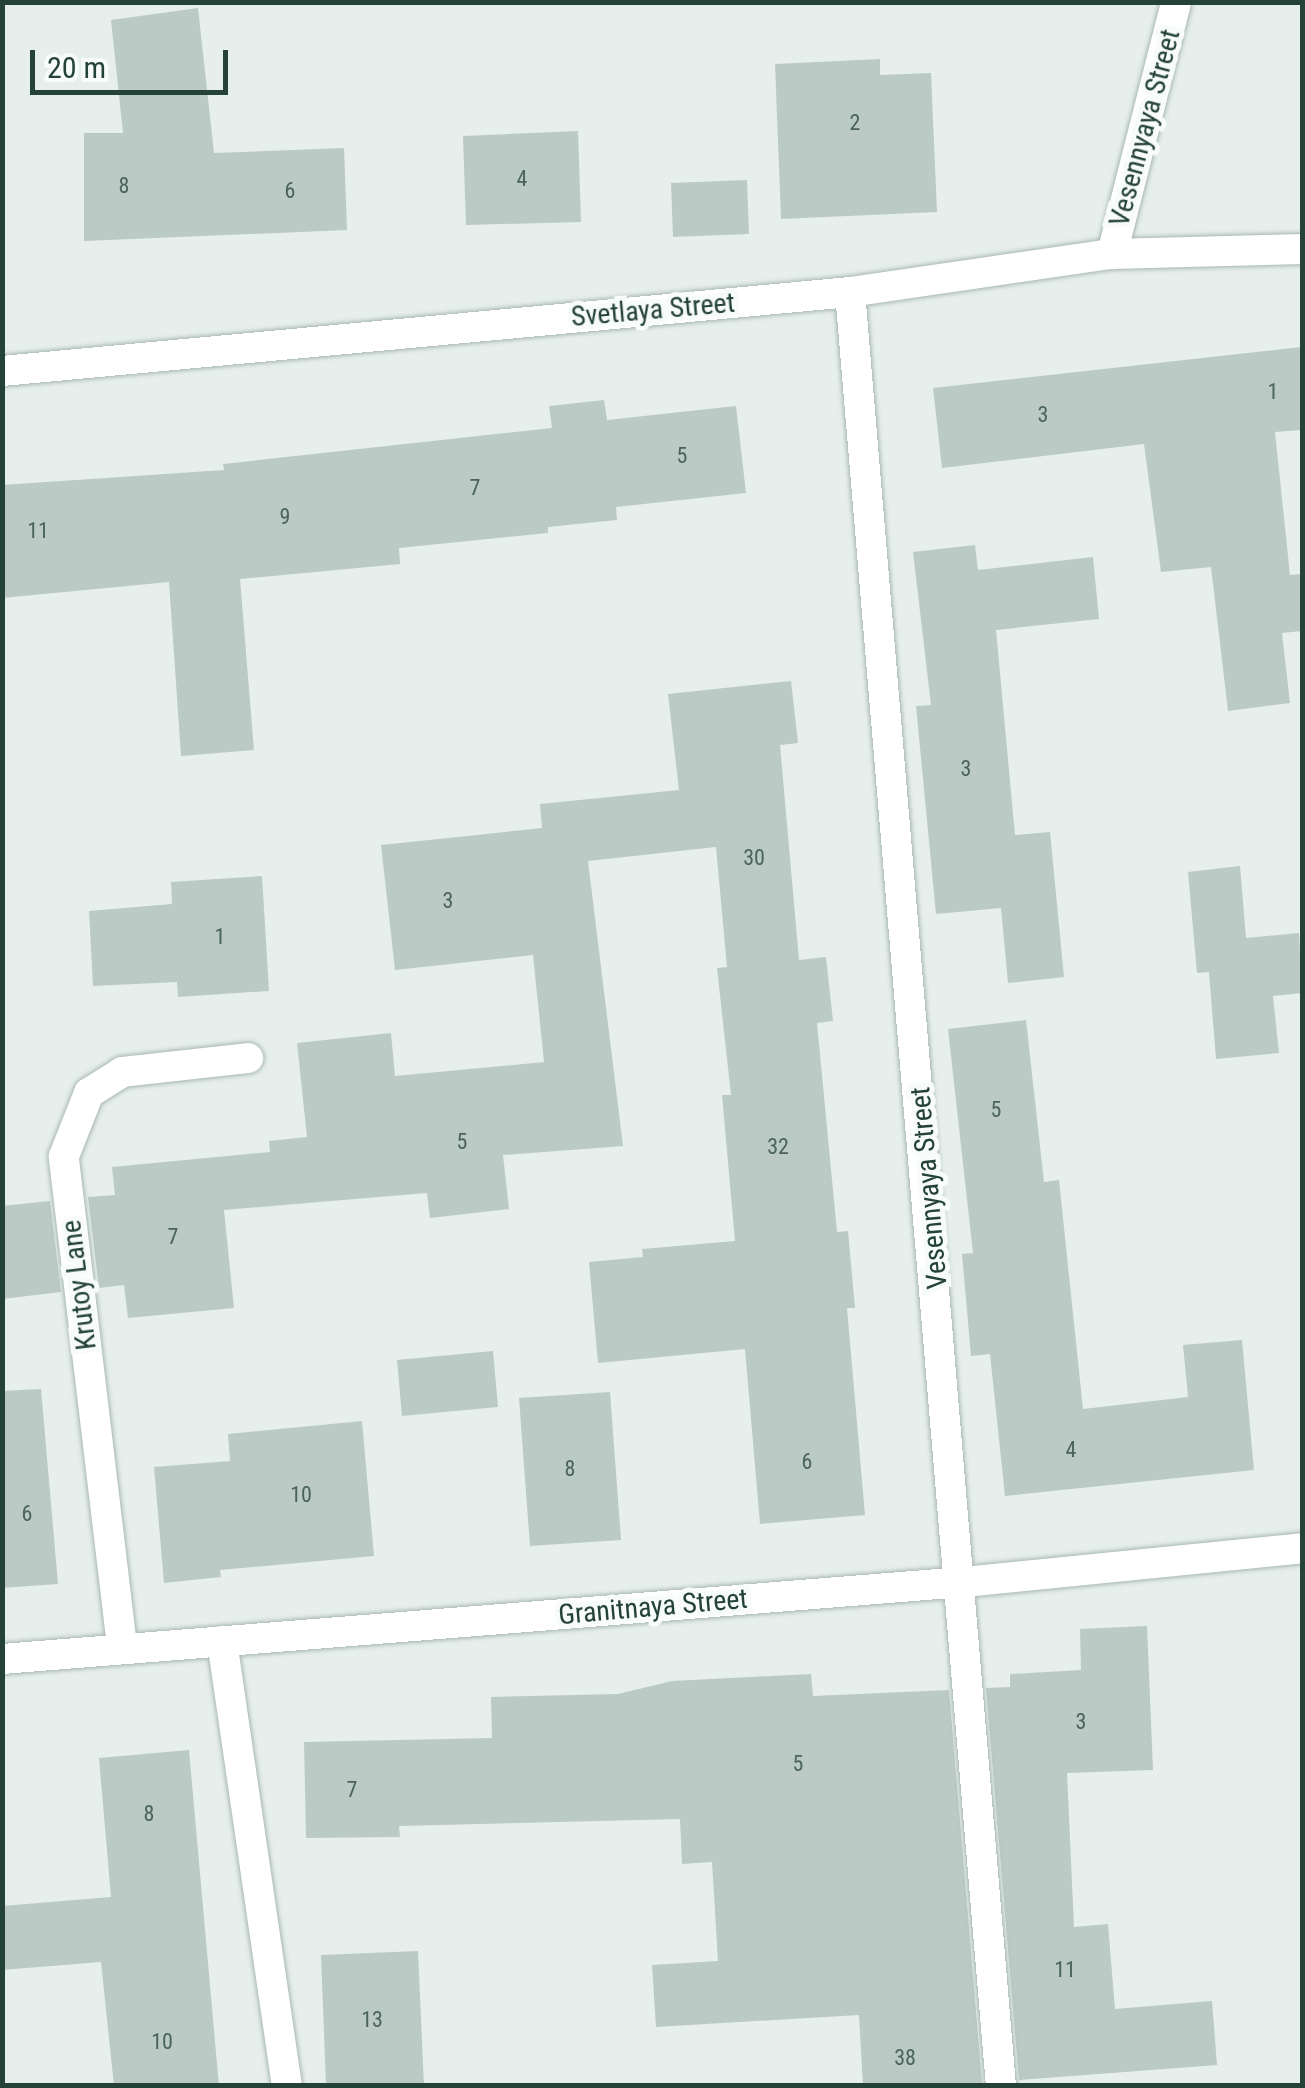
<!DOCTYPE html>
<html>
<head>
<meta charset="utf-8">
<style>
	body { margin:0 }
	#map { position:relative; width:1305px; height:2088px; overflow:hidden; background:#e6efeb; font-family:"Roboto Condensed",sans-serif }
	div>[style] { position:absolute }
	.building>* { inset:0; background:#bbcac4 }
	.roads { filter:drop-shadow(0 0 2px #a8b8b2) drop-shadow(0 0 2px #a8b8b2) }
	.minor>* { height:30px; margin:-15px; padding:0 15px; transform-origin:15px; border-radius:15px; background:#fff }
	span { translate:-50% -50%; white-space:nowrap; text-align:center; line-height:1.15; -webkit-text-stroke:10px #f7fbf9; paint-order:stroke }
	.number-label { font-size:22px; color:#4a645c }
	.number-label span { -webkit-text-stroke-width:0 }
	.street-label { font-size:28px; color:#24423a }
	.frame { position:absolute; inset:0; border:5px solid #24423a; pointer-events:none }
	.scale { position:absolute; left:30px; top:50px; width:198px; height:45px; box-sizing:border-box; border:5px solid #24423a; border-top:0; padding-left:12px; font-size:30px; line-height:35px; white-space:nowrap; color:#24423a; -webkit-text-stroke:8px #f7fbf9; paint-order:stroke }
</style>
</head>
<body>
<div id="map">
	<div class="building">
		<i style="clip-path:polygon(198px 8px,214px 153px,344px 148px,347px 230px,84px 241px,84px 133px,123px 133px,111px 20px)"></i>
		<i style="clip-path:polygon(880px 59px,880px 75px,931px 73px,937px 212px,781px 219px,775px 64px)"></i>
		<i style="clip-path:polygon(578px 131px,581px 222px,466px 225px,463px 136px)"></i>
		<i style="clip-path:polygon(747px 180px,749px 234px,673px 237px,671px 183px)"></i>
		<i style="clip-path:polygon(1302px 347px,1302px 430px,1275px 432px,1290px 575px,1302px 574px,1302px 631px,1282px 633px,1290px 703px,1228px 711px,1211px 567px,1161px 572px,1144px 444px,942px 468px,933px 388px)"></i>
		<i style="clip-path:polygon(604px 400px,607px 420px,736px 406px,746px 493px,616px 507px,617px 520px,548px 527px,548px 533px,399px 548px,400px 564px,240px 579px,254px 750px,181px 756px,169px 582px,2px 598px,2px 485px,224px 470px,223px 464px,552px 428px,549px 406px)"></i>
		<i style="clip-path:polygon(975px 545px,978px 570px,1093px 557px,1099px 619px,996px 630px,1015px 835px,1050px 832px,1064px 977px,1008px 983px,1001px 908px,936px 914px,916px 706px,931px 705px,913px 552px)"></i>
		<i style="clip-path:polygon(791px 681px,798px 743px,780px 745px,799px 960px,826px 957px,833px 1021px,817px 1023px,837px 1232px,848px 1231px,855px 1308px,847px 1308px,865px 1515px,760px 1524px,745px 1349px,598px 1363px,589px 1262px,643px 1257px,642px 1249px,735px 1241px,722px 1095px,731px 1095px,717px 968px,727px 967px,716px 847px,588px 861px,623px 1146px,503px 1155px,509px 1209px,430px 1218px,427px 1193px,224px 1210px,234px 1308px,128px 1318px,124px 1285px,99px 1288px,88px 1197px,115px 1195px,112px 1167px,270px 1152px,269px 1141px,307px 1137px,297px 1043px,391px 1033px,395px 1076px,544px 1062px,533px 955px,395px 970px,381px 845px,542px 828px,540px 804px,679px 790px,668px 694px)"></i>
		<i style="clip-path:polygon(1240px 866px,1246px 938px,1299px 933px,1302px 993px,1273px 996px,1279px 1053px,1216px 1059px,1209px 972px,1197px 973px,1188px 872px)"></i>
		<i style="clip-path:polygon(262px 876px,269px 991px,178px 997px,177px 982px,93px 986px,89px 911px,172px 904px,171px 882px)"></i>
		<i style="clip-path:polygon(1026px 1020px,1044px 1182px,1059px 1180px,1083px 1409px,1188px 1397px,1183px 1345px,1242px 1340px,1254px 1470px,1005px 1496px,990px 1354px,971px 1356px,962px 1254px,973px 1253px,948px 1029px)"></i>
		<i style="clip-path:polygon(50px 1201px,61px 1292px,2px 1299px,2px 1206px)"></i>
		<i style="clip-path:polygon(493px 1351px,498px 1407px,402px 1416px,397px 1360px)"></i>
		<i style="clip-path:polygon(41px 1389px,58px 1584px,2px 1588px,2px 1391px)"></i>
		<i style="clip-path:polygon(610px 1392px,621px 1540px,530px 1546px,519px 1398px)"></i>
		<i style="clip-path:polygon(362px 1421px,374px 1556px,220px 1570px,221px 1577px,164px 1583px,154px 1467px,230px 1461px,228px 1434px)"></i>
		<i style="clip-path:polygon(1147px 1626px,1153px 1770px,1067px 1773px,1074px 1927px,1108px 1924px,1115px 2009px,1212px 2001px,1217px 2065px,1019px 2080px,986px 1688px,1010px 1687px,1010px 1674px,1081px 1670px,1080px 1629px)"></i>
		<i style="clip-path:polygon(811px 1674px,813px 1696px,949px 1690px,982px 2083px,863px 2086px,859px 2015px,656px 2027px,652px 1965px,718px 1961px,712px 1862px,682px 1864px,680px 1819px,399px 1826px,400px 1837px,306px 1838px,304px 1742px,492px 1738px,491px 1697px,618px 1694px,672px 1681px)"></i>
		<i style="clip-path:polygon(189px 1750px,219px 2086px,114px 2086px,101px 1962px,2px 1970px,2px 1906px,111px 1897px,99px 1758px)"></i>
		<i style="clip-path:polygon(418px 1951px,424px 2086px,326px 2086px,321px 1955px)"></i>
	</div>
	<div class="roads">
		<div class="minor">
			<i style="left:1112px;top:254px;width:260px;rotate:-75.7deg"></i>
			<i style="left:850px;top:292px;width:1800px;rotate:85.19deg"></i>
			<i style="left:2px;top:371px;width:852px;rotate:-5.32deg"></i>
			<i style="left:850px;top:292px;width:265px;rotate:-8.3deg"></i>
			<i style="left:1112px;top:254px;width:190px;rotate:-1.5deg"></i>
			<i style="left:222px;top:1641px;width:450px;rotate:81.7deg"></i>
			<i style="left:122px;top:1646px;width:493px;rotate:-96.8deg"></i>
			<i style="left:64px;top:1156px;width:68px;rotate:-68.4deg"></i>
			<i style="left:89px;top:1093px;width:39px;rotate:-32deg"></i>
			<i style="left:122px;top:1072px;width:127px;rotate:-6.3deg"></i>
			<i style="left:2px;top:1659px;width:965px;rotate:-4.58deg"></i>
			<i style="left:964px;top:1582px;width:340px;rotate:-5.7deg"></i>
		</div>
	</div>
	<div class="number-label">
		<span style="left:855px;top:123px">2</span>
		<span style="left:522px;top:179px">4</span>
		<span style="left:124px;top:186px">8</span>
		<span style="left:290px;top:191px">6</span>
		<span style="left:1273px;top:392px">1</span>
		<span style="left:1043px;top:415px">3</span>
		<span style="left:682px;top:456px">5</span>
		<span style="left:475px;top:488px">7</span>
		<span style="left:285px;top:517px">9</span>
		<span style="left:38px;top:531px">11</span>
		<span style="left:966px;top:769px">3</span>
		<span style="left:754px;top:858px">30</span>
		<span style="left:448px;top:901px">3</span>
		<span style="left:220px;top:937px">1</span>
		<span style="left:996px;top:1110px">5</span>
		<span style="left:462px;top:1142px">5</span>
		<span style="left:778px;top:1147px">32</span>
		<span style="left:173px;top:1237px">7</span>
		<span style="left:1071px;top:1450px">4</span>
		<span style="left:807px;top:1462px">6</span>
		<span style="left:570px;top:1469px">8</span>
		<span style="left:301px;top:1495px">10</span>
		<span style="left:27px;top:1514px">6</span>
		<span style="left:1081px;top:1722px">3</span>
		<span style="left:798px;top:1764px">5</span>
		<span style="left:352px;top:1790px">7</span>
		<span style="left:149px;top:1814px">8</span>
		<span style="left:1065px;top:1970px">11</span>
		<span style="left:372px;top:2020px">13</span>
		<span style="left:162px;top:2042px">10</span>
		<span style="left:905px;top:2058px">38</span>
	</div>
	<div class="street-label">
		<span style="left:1145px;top:128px;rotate:-75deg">Vesennyaya Street</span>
		<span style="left:653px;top:310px;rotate:-5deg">Svetlaya Street</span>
		<span style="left:929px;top:1188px;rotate:-95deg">Vesennyaya Street</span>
		<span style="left:79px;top:1285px;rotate:-97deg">Krutoy Lane</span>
		<span style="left:653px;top:1607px;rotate:-5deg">Granitnaya Street</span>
	</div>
	<div class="frame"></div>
	<div class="scale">20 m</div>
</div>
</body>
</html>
